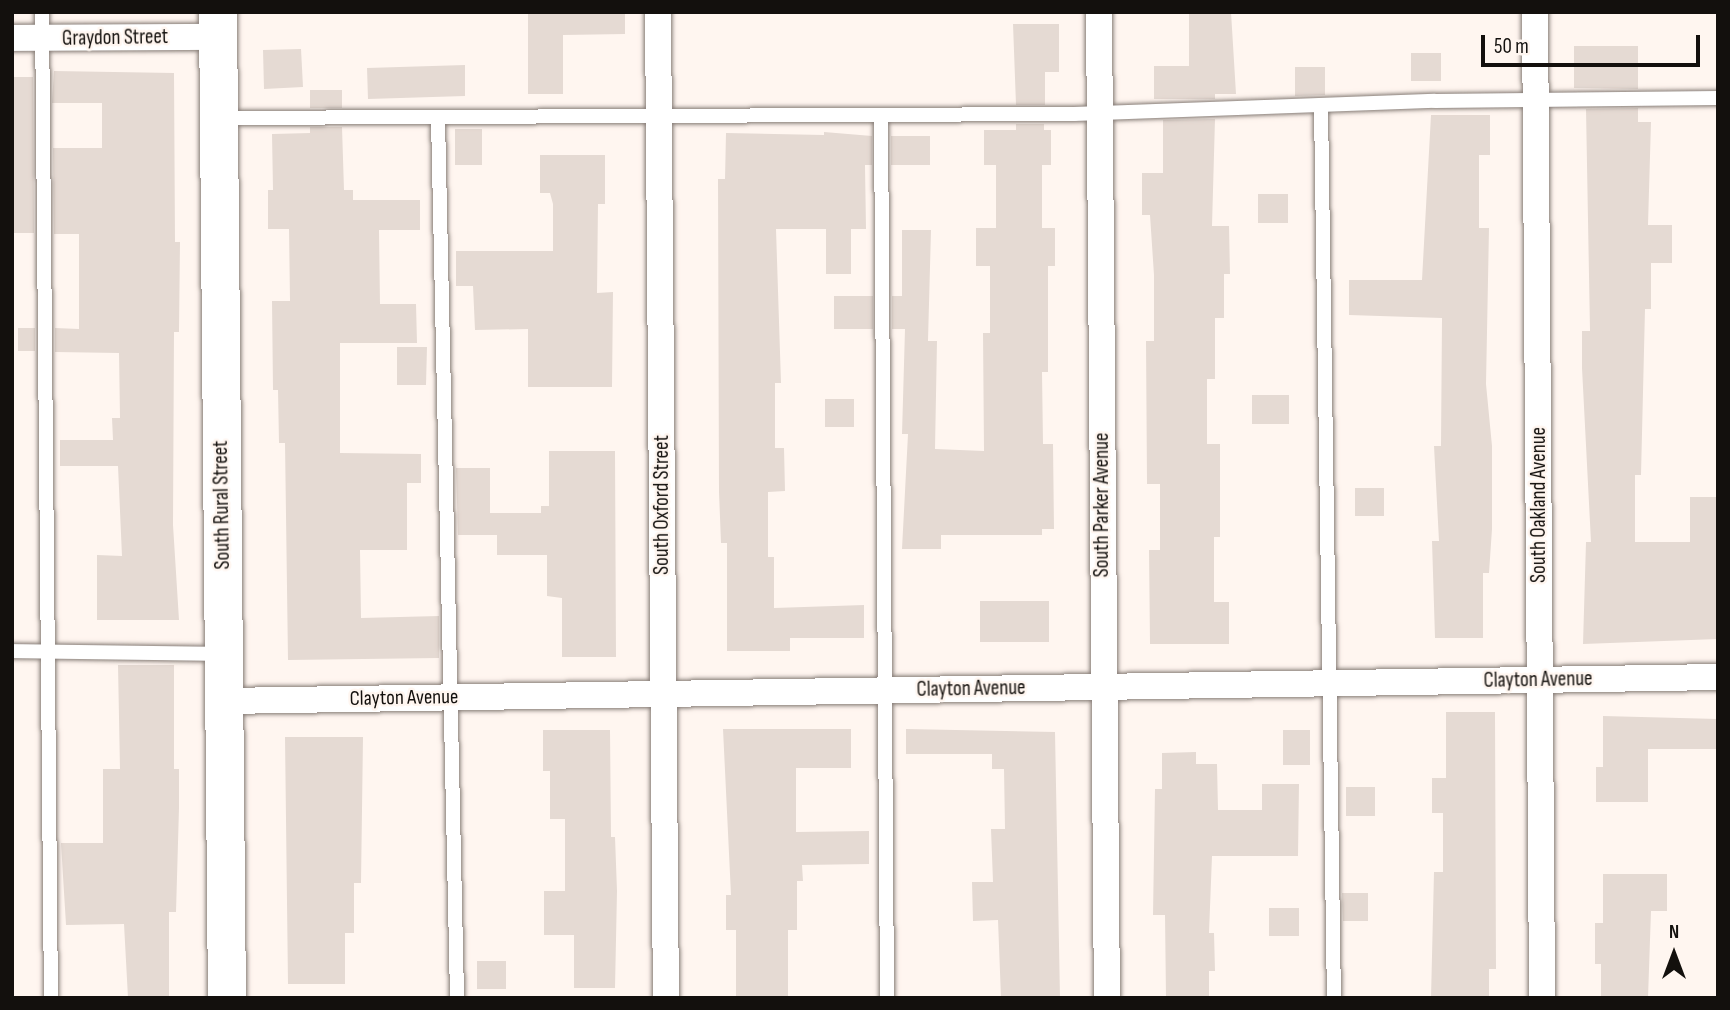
<!DOCTYPE html>
<html>
<head>
<meta charset="utf-8">
<style>
	body { margin:0 }
	#map { position:relative; width:1730px; height:1010px; overflow:hidden; background:#fff6f0; font-family:"Sofia Sans Condensed",sans-serif }
	div>[style] { position:absolute }
	.building>* { inset:0; background:#e5dad3 }
	.roads { filter:drop-shadow(0 0 2px #887e78) drop-shadow(0 0 2px #887e78) }
	.service>* { height:14px; margin:-7px; padding:0 7px; transform-origin:7px; border-radius:7px; background:#fff }
	.minor>* { height:26px; margin:-13px; padding:0 13px; transform-origin:13px; border-radius:13px; background:#fff }
	.secondary>* { height:38px; margin:-19px; padding:0 19px; transform-origin:19px; border-radius:19px; background:#fff }
	span { translate:-50% -50%; white-space:nowrap; text-align:center; line-height:1.15; -webkit-text-stroke:5px #fff6f0; paint-order:stroke }
	.street-label { font-size:21px; color:#13100d }
	.frame { position:absolute; inset:0; border:14px solid #13100d; pointer-events:none }
	.north { position:absolute; left:1639px; top:919px; width:70px; height:70px; -webkit-text-stroke:5px #fff6f0; paint-order:stroke; rotate:0deg; font-size:19px; font-weight:700; line-height:28px; text-align:center; color:#13100d }
	.north::after { content:''; display:block; margin:auto; width:24px; height:32px; background:#13100d; clip-path:polygon(50% 0,100% 100%,50% 72%,0 100%) }
	.scale { position:absolute; left:1481px; top:35px; width:219px; height:32px; box-sizing:border-box; border:4px solid #13100d; border-top:0; padding-left:9px; font-size:21px; line-height:24px; white-space:nowrap; color:#13100d; -webkit-text-stroke:5px #fff6f0; paint-order:stroke }
</style>
</head>
<body>
<div id="map">
	<div class="building">
		<i style="clip-path:polygon(528px 12px,625px 12px,625px 34px,563px 35px,563px 94px,528px 94px)"></i>
		<i style="clip-path:polygon(1189px 12px,1231px 12px,1236px 94px,1215px 94px,1215px 99px,1154px 99px,1154px 66px,1189px 66px)"></i>
		<i style="clip-path:polygon(1013px 24px,1059px 24px,1059px 72px,1045px 72px,1045px 105px,1016px 105px)"></i>
		<i style="clip-path:polygon(1574px 46px,1638px 46px,1638px 89px,1574px 88px)"></i>
		<i style="clip-path:polygon(301px 49px,303px 87px,264px 89px,263px 50px)"></i>
		<i style="clip-path:polygon(1411px 53px,1441px 53px,1441px 81px,1411px 81px)"></i>
		<i style="clip-path:polygon(465px 65px,465px 96px,368px 99px,367px 68px)"></i>
		<i style="clip-path:polygon(1295px 67px,1325px 67px,1325px 95px,1295px 96px)"></i>
		<i style="clip-path:polygon(54px 71px,174px 73px,175px 242px,180px 242px,179px 332px,174px 332px,173px 525px,179px 620px,97px 620px,97px 555px,122px 556px,118px 466px,60px 466px,60px 440px,113px 440px,112px 418px,120px 418px,119px 353px,55px 352px,55px 328px,79px 329px,79px 234px,54px 234px,53px 148px,102px 148px,102px 103px,52px 103px)"></i>
		<i style="clip-path:polygon(12px 77px,33px 77px,34px 233px,12px 233px)"></i>
		<i style="clip-path:polygon(310px 90px,342px 90px,342px 108px,310px 108px)"></i>
		<i style="clip-path:polygon(1638px 108px,1638px 122px,1651px 122px,1648px 225px,1672px 225px,1672px 263px,1651px 263px,1651px 309px,1645px 309px,1641px 475px,1635px 475px,1635px 542px,1690px 542px,1690px 497px,1718px 497px,1718px 639px,1583px 644px,1586px 542px,1591px 542px,1582px 368px,1582px 331px,1590px 331px,1586px 109px)"></i>
		<i style="clip-path:polygon(1431px 115px,1490px 115px,1490px 155px,1479px 155px,1479px 228px,1489px 228px,1486px 384px,1492px 446px,1492px 529px,1489px 573px,1483px 573px,1483px 638px,1435px 638px,1432px 541px,1439px 541px,1434px 446px,1441px 446px,1442px 318px,1349px 315px,1349px 280px,1422px 280px)"></i>
		<i style="clip-path:polygon(1215px 119px,1212px 226px,1229px 226px,1230px 274px,1224px 274px,1224px 318px,1215px 318px,1215px 379px,1207px 379px,1207px 444px,1220px 444px,1220px 537px,1214px 537px,1214px 602px,1229px 602px,1229px 644px,1150px 644px,1149px 550px,1160px 550px,1160px 484px,1147px 484px,1146px 341px,1154px 341px,1154px 275px,1150px 215px,1142px 215px,1142px 173px,1163px 173px,1163px 120px)"></i>
		<i style="clip-path:polygon(1016px 124px,1044px 124px,1044px 130px,1051px 130px,1051px 165px,1042px 165px,1042px 228px,1055px 228px,1055px 266px,1048px 266px,1048px 372px,1042px 372px,1043px 444px,1053px 444px,1054px 529px,1042px 529px,1042px 535px,941px 535px,941px 549px,902px 549px,908px 434px,902px 434px,905px 329px,892px 329px,892px 296px,902px 296px,902px 230px,931px 230px,928px 341px,937px 341px,935px 449px,984px 451px,983px 333px,990px 333px,990px 266px,976px 266px,976px 228px,996px 228px,996px 165px,984px 165px,984px 130px,1016px 130px)"></i>
		<i style="clip-path:polygon(310px 127px,342px 127px,344px 190px,353px 190px,353px 200px,420px 200px,420px 230px,379px 230px,380px 304px,416px 304px,417px 343px,340px 343px,340px 453px,421px 454px,421px 483px,407px 483px,407px 550px,360px 550px,361px 618px,439px 616px,439px 658px,288px 660px,285px 443px,279px 443px,278px 390px,273px 390px,272px 301px,290px 301px,289px 229px,268px 229px,268px 190px,273px 190px,272px 134px,310px 133px)"></i>
		<i style="clip-path:polygon(455px 129px,482px 129px,482px 165px,455px 165px)"></i>
		<i style="clip-path:polygon(824px 132px,872px 136px,872px 165px,865px 165px,866px 229px,851px 229px,851px 274px,826px 274px,826px 229px,776px 229px,781px 383px,775px 383px,775px 448px,784px 448px,785px 491px,768px 492px,768px 557px,774px 557px,774px 608px,864px 605px,864px 638px,790px 638px,790px 651px,727px 651px,727px 543px,721px 543px,719px 492px,718px 179px,725px 179px,726px 133px,824px 135px)"></i>
		<i style="clip-path:polygon(891px 136px,930px 136px,930px 165px,891px 165px)"></i>
		<i style="clip-path:polygon(540px 155px,605px 155px,605px 204px,598px 204px,597px 293px,613px 292px,612px 387px,528px 387px,528px 329px,475px 330px,473px 286px,456px 286px,456px 251px,553px 251px,553px 204px,550px 193px,540px 193px)"></i>
		<i style="clip-path:polygon(1258px 194px,1288px 194px,1288px 223px,1258px 223px)"></i>
		<i style="clip-path:polygon(834px 296px,873px 296px,873px 329px,834px 329px)"></i>
		<i style="clip-path:polygon(18px 328px,35px 328px,35px 351px,18px 351px)"></i>
		<i style="clip-path:polygon(397px 347px,427px 347px,426px 385px,397px 385px)"></i>
		<i style="clip-path:polygon(1252px 395px,1289px 395px,1289px 424px,1252px 424px)"></i>
		<i style="clip-path:polygon(825px 399px,854px 399px,854px 427px,825px 427px)"></i>
		<i style="clip-path:polygon(549px 451px,615px 451px,616px 657px,562px 657px,562px 598px,547px 596px,547px 555px,497px 555px,497px 535px,458px 535px,456px 468px,490px 468px,490px 513px,541px 513px,541px 506px,549px 506px)"></i>
		<i style="clip-path:polygon(1355px 488px,1384px 488px,1384px 516px,1355px 516px)"></i>
		<i style="clip-path:polygon(980px 601px,1049px 601px,1049px 642px,980px 642px)"></i>
		<i style="clip-path:polygon(118px 665px,174px 665px,174px 769px,179px 769px,179px 808px,176px 912px,169px 912px,169px 998px,128px 998px,124px 924px,66px 925px,61px 843px,103px 843px,103px 769px,120px 769px)"></i>
		<i style="clip-path:polygon(1446px 712px,1495px 712px,1496px 969px,1489px 969px,1489px 998px,1431px 998px,1434px 872px,1443px 872px,1443px 813px,1432px 813px,1432px 778px,1446px 778px)"></i>
		<i style="clip-path:polygon(1603px 716px,1718px 719px,1718px 749px,1648px 749px,1648px 802px,1596px 802px,1596px 767px,1603px 767px)"></i>
		<i style="clip-path:polygon(723px 729px,851px 729px,851px 768px,796px 768px,796px 832px,869px 831px,869px 864px,802px 865px,803px 881px,797px 881px,797px 930px,788px 930px,788px 998px,736px 998px,736px 930px,726px 930px,726px 895px,731px 895px)"></i>
		<i style="clip-path:polygon(906px 729px,1055px 732px,1060px 998px,1001px 998px,998px 920px,973px 921px,972px 882px,993px 882px,991px 829px,1005px 829px,1004px 769px,992px 769px,992px 754px,906px 754px)"></i>
		<i style="clip-path:polygon(543px 730px,610px 730px,611px 837px,615px 837px,617px 891px,615px 988px,574px 988px,574px 935px,544px 935px,544px 891px,565px 891px,565px 819px,550px 819px,550px 771px,543px 771px)"></i>
		<i style="clip-path:polygon(1283px 730px,1310px 730px,1310px 765px,1283px 765px)"></i>
		<i style="clip-path:polygon(285px 737px,363px 737px,361px 883px,354px 883px,354px 933px,345px 933px,345px 984px,288px 984px)"></i>
		<i style="clip-path:polygon(1196px 752px,1196px 764px,1217px 764px,1218px 810px,1262px 810px,1262px 784px,1299px 784px,1298px 856px,1212px 856px,1209px 933px,1214px 933px,1215px 971px,1209px 971px,1209px 998px,1166px 998px,1165px 915px,1153px 915px,1155px 789px,1162px 789px,1162px 753px)"></i>
		<i style="clip-path:polygon(1346px 787px,1375px 787px,1375px 816px,1346px 816px)"></i>
		<i style="clip-path:polygon(1603px 874px,1667px 874px,1667px 911px,1651px 911px,1648px 998px,1601px 998px,1601px 964px,1595px 964px,1595px 923px,1603px 923px)"></i>
		<i style="clip-path:polygon(1342px 893px,1368px 893px,1368px 921px,1343px 921px)"></i>
		<i style="clip-path:polygon(1269px 908px,1299px 908px,1299px 936px,1269px 936px)"></i>
		<i style="clip-path:polygon(477px 961px,506px 961px,506px 989px,477px 989px)"></i>
	</div>
	<div class="roads">
		<div class="service">
			<i style="left:42px;top:12px;width:986px;rotate:89.48deg"></i>
			<i style="left:1321px;top:105px;width:893px;rotate:89.17deg"></i>
			<i style="left:881px;top:116px;width:882px;rotate:89.61deg"></i>
			<i style="left:220px;top:118px;width:854px;rotate:-0.27deg"></i>
			<i style="left:1074px;top:114px;width:361px;rotate:-2.1deg"></i>
			<i style="left:1435px;top:101px;width:283px;rotate:-0.6deg"></i>
			<i style="left:438px;top:118px;width:880px;rotate:88.76deg"></i>
			<i style="left:12px;top:651px;width:209px;rotate:0.8deg"></i>
		</div>
		<div class="minor">
			<i style="left:658px;top:12px;width:986px;rotate:89.54deg"></i>
			<i style="left:1099px;top:12px;width:986px;rotate:89.54deg"></i>
			<i style="left:1535px;top:12px;width:986px;rotate:89.59deg"></i>
			<i style="left:12px;top:38px;width:206px;rotate:-0.3deg"></i>
			<i style="left:224px;top:701px;width:1494px;rotate:-0.92deg"></i>
		</div>
		<div class="secondary">
			<i style="left:218px;top:12px;width:986px;rotate:89.48deg"></i>
		</div>
	</div>
	<div class="street-label">
		<span style="left:115px;top:38px;rotate:-1deg">Graydon Street</span>
		<span style="left:222px;top:505px;rotate:-91deg">South Rural Street</span>
		<span style="left:662px;top:505px;rotate:-90deg">South Oxford Street</span>
		<span style="left:1102px;top:505px;rotate:-90deg">South Parker Avenue</span>
		<span style="left:1539px;top:505px;rotate:-90deg">South Oakland Avenue</span>
		<span style="left:1538px;top:680px;rotate:-1deg">Clayton Avenue</span>
		<span style="left:971px;top:689px;rotate:-1deg">Clayton Avenue</span>
		<span style="left:404px;top:698px;rotate:-1deg">Clayton Avenue</span>
	</div>
	<div class="frame"></div>
	<div class="north">N</div>
	<div class="scale">50 m</div>
</div>
</body>
</html>
